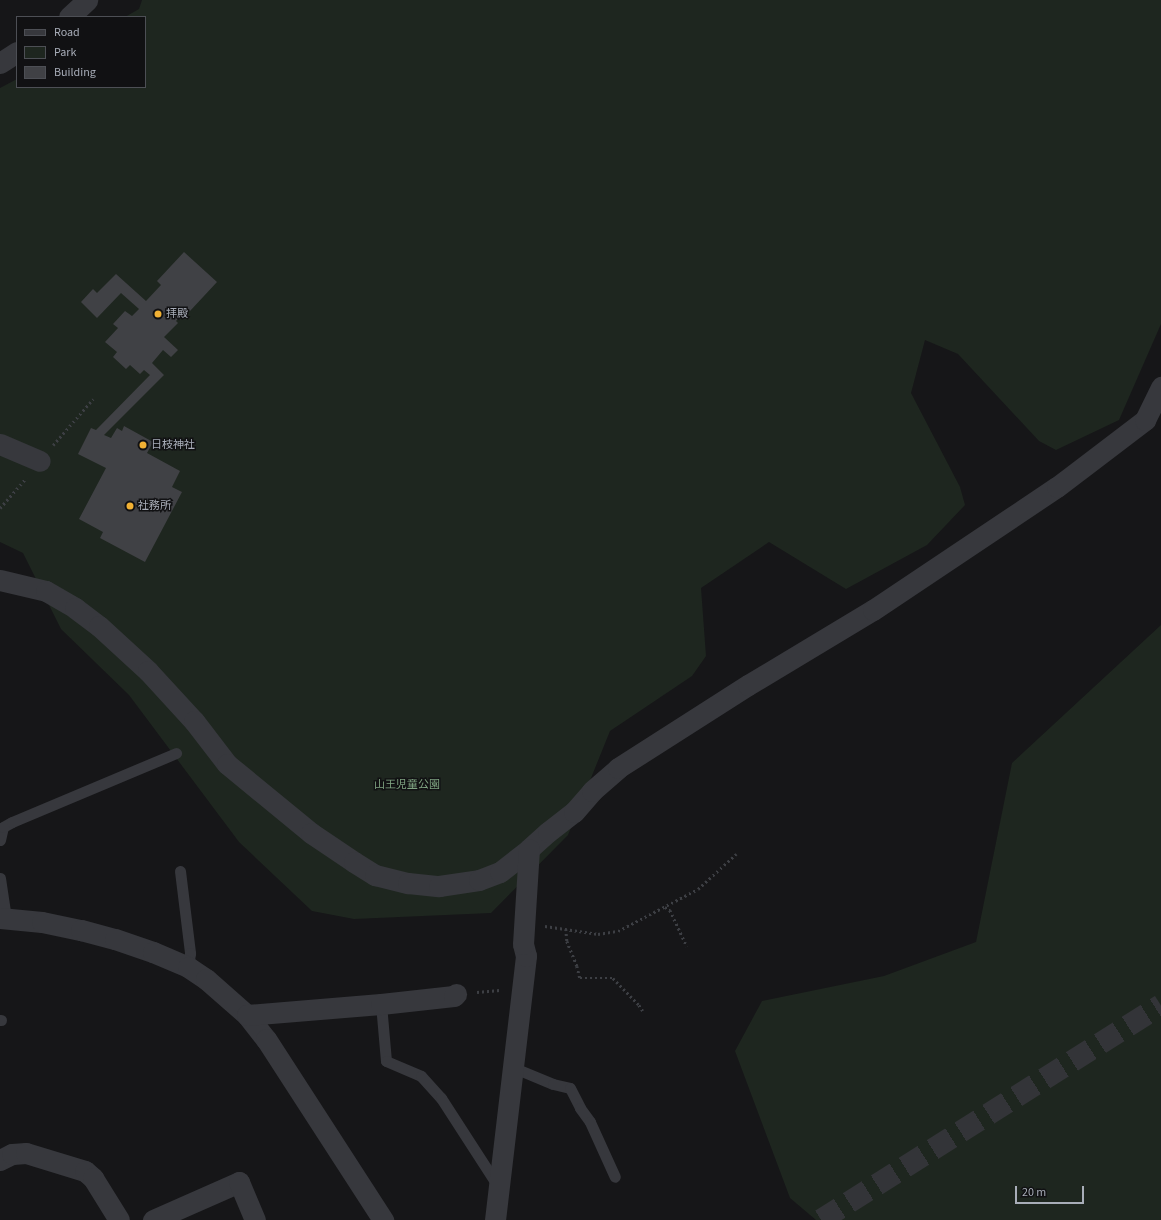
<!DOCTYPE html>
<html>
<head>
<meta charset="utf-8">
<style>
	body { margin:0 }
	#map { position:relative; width:1161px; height:1220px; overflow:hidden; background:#161618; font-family:"Source Sans 3","Noto Sans JP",sans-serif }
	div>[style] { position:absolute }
	.green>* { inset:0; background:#1e261f }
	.building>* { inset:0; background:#404145 }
	.tertiary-tunnel>* { height:22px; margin-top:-11px; transform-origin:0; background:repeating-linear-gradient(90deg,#333438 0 22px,transparent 0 33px) }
	.path>* { height:2.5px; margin-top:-1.25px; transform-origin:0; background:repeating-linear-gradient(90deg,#3d3f44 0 2px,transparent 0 5px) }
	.service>* { height:11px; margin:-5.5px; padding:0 5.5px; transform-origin:5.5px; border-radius:5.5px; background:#37383d }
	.minor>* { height:21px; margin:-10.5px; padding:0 10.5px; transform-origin:10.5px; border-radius:10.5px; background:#37383d }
	.dots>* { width:11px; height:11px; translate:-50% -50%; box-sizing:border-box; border:2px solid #111113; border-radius:50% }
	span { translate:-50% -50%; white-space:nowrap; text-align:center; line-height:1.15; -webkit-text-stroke:3px #111113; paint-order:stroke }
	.poi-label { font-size:11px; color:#a8adb8 }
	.left { translate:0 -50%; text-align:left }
	.park-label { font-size:11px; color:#7fa381 }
	.legend { position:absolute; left:16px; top:16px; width:130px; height:72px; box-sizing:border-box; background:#111113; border:1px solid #4d4f55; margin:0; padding:5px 7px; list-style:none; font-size:12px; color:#a8adb8 }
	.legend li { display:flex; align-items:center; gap:8px; height:20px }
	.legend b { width:20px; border:1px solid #4d4f55 }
	.scale { position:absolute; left:1015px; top:1186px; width:69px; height:18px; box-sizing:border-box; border:2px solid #a8adb8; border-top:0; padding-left:5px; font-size:12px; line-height:14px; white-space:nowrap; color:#a8adb8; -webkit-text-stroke:3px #111113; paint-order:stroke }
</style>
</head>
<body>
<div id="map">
	<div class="green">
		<i style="clip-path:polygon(142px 0,1161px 0,1161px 324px,1119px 420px,1056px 450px,1039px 441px,958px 354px,925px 340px,911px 393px,960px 487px,965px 505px,927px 545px,846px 589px,769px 542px,701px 588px,706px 656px,692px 676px,610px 731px,568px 835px,491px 913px,354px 919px,312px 911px,239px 842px,129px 695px,61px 629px,23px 553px,0 542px,0 88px,17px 79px,17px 87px,145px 87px,145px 17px,125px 17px,139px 9px)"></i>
		<i style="clip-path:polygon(1161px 625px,1161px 1220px,816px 1220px,790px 1198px,735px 1051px,762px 1001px,884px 976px,976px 942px,1012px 763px)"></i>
	</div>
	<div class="building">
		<i style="clip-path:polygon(184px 252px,217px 282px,190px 311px,187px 308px,176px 321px,178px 323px,164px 337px,178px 350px,171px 357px,163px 350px,152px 363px,164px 375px,104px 435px,111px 438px,117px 428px,122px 431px,124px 426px,153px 442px,147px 453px,180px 471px,172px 487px,182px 492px,145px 562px,100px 538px,103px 532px,79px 519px,106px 468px,78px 454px,91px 428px,96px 430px,150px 375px,144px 370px,140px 374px,130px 365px,126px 369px,113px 357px,117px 352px,105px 342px,118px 328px,113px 324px,125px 311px,132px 316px,139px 309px,121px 293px,97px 318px,81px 302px,93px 289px,97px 293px,116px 274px,146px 301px,161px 285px,157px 281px)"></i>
	</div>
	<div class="tertiary-tunnel">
		<i style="left:821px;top:1220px;width:402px;rotate:-32.3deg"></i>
	</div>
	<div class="path">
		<i style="left:53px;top:445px;width:61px;rotate:-49deg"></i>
		<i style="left:0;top:508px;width:40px;rotate:-49deg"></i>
		<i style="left:665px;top:907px;width:6px;rotate:31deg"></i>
		<i style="left:670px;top:910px;width:40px;rotate:65deg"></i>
		<i style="left:545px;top:926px;width:54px;rotate:8.6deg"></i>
		<i style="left:598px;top:934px;width:20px;rotate:-9deg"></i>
		<i style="left:618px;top:931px;width:90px;rotate:-27.7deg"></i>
		<i style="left:698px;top:889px;width:52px;rotate:-42.6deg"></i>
		<i style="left:566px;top:929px;width:12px;rotate:85deg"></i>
		<i style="left:567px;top:941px;width:27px;rotate:68deg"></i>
		<i style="left:577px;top:966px;width:12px;rotate:76deg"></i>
		<i style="left:580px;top:978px;width:33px"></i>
		<i style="left:613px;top:978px;width:37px;rotate:46deg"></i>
		<i style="left:639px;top:1005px;width:7px;rotate:56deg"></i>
		<i style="left:477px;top:992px;width:23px;rotate:-5deg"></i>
	</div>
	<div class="service">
		<i style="left:0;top:840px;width:13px;rotate:-77deg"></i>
		<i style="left:3px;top:827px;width:10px;rotate:-29deg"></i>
		<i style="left:12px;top:822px;width:178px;rotate:-22.8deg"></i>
		<i style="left:180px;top:871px;width:83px;rotate:83deg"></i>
		<i style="left:190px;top:953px;width:14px;rotate:98deg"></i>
		<i style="left:0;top:878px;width:40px;rotate:81.5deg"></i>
		<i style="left:381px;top:1004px;width:57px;rotate:85deg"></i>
		<i style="left:386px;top:1061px;width:38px;rotate:23deg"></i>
		<i style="left:421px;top:1076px;width:30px;rotate:48deg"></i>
		<i style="left:441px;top:1098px;width:105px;rotate:57.1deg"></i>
		<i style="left:0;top:1020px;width:1px"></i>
		<i style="left:512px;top:1067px;width:44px;rotate:22.5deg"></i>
		<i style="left:553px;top:1084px;width:17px;rotate:13deg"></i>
		<i style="left:570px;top:1088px;width:22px;rotate:63deg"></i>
		<i style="left:580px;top:1108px;width:17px;rotate:54deg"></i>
		<i style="left:590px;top:1122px;width:60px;rotate:65.6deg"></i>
	</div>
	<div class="minor">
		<i style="left:69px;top:17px;width:25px;rotate:-43deg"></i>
		<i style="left:0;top:63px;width:20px;rotate:-33deg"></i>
		<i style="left:0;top:444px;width:43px;rotate:23deg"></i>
		<i style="left:0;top:580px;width:47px;rotate:13.4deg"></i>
		<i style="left:46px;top:591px;width:34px;rotate:30deg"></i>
		<i style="left:75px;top:608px;width:30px;rotate:37deg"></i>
		<i style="left:99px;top:626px;width:67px;rotate:42.6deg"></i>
		<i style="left:148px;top:671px;width:68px;rotate:47.4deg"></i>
		<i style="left:194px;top:721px;width:54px;rotate:52.5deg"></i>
		<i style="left:227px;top:764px;width:109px;rotate:39.4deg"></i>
		<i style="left:311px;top:833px;width:52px;rotate:34deg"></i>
		<i style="left:354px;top:862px;width:25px;rotate:32deg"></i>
		<i style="left:375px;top:875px;width:34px;rotate:14deg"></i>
		<i style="left:408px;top:883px;width:31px;rotate:6deg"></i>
		<i style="left:439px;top:886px;width:40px;rotate:-8.5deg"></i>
		<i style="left:479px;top:880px;width:22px;rotate:-21deg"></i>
		<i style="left:500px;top:872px;width:37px;rotate:-38deg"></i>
		<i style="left:529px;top:849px;width:25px;rotate:-42deg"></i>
		<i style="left:548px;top:832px;width:33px;rotate:-38deg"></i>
		<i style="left:574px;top:812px;width:28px;rotate:-49deg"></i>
		<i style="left:592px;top:791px;width:35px;rotate:-41deg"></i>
		<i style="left:618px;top:768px;width:154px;rotate:-32.6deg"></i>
		<i style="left:748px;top:685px;width:146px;rotate:-31deg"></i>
		<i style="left:873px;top:610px;width:221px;rotate:-33.8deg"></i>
		<i style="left:1057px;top:487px;width:111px;rotate:-37.3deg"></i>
		<i style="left:1145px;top:420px;width:37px;rotate:-64deg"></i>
		<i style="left:0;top:918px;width:42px;rotate:5.4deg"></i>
		<i style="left:42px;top:922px;width:40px;rotate:12deg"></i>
		<i style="left:81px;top:930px;width:35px;rotate:15deg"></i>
		<i style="left:115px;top:939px;width:40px;rotate:18.9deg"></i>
		<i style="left:153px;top:952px;width:38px;rotate:23deg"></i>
		<i style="left:188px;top:967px;width:22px;rotate:34deg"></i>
		<i style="left:206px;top:979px;width:55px;rotate:41.3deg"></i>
		<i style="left:247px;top:1015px;width:31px;rotate:52deg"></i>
		<i style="left:266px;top:1039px;width:216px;rotate:57.1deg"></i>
		<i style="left:247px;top:1015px;width:134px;rotate:-4.7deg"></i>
		<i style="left:381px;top:1004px;width:73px;rotate:-6.3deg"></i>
		<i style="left:454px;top:996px;width:3px;rotate:-45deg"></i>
		<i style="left:0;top:1160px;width:13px;rotate:-27deg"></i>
		<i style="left:12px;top:1154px;width:14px;rotate:-4deg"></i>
		<i style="left:26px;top:1153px;width:62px;rotate:17deg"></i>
		<i style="left:85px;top:1171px;width:11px;rotate:41deg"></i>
		<i style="left:93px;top:1178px;width:49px;rotate:58.2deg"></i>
		<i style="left:153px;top:1220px;width:94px;rotate:-23.8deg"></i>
		<i style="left:239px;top:1182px;width:41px;rotate:67.2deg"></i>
		<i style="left:495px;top:1220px;width:266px;rotate:-83.3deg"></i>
		<i style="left:526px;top:956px;width:12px;rotate:-104deg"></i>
		<i style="left:523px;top:944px;width:95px;rotate:-86.4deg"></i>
	</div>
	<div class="dots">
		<i style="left:158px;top:314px;background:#f2b134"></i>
		<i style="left:143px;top:445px;background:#f2b134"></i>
		<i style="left:130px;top:506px;background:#f2b134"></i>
	</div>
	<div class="poi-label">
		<span class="left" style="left:166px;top:314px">拝殿</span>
		<span class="left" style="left:151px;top:445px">日枝神社</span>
		<span class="left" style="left:138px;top:506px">社務所</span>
	</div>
	<div class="park-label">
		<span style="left:407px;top:785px">山王児童公園</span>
	</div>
	<ul class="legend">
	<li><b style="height:5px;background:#37383d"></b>Road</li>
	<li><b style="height:11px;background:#1e261f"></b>Park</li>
	<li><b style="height:11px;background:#404145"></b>Building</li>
	</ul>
	<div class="scale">20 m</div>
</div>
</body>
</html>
